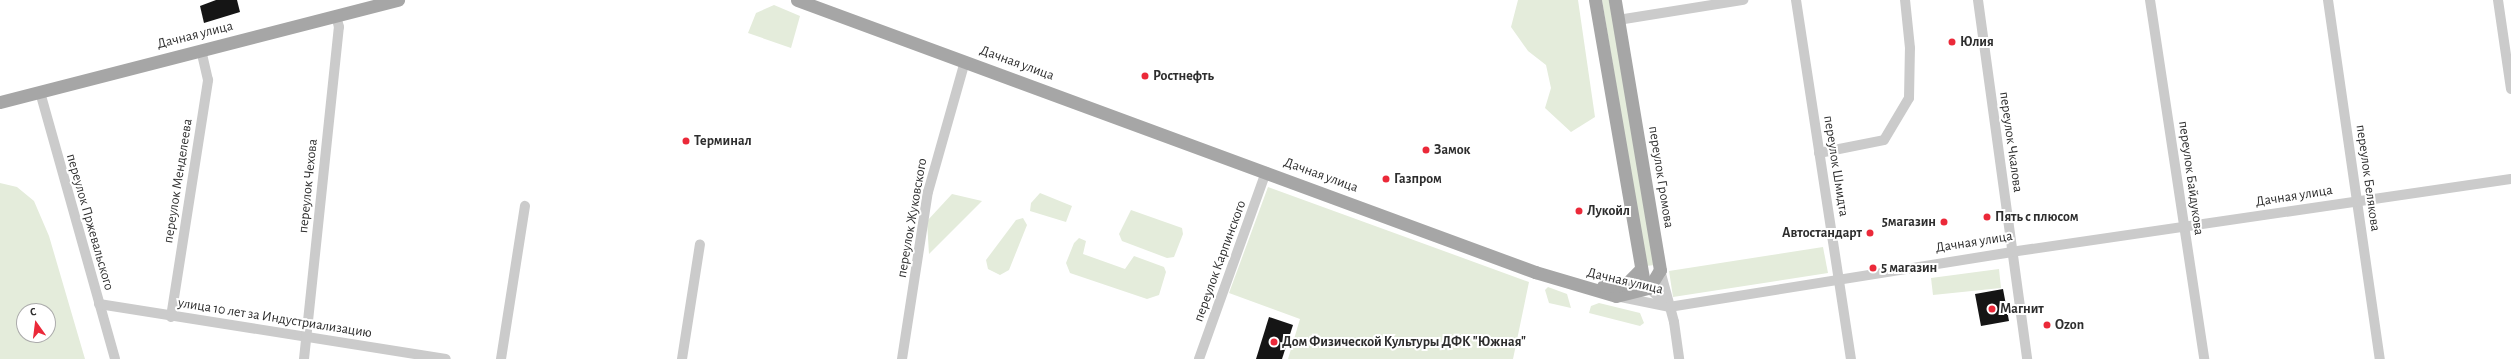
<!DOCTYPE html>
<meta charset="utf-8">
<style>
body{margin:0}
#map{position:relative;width:2511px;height:359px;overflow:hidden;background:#fff;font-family:"Alegreya Sans",sans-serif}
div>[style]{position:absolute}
.green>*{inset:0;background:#e4ecdb}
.building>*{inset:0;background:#151515}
.minor>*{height:10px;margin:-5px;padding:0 5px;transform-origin:5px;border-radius:5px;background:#cbcbcb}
.major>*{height:13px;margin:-6.5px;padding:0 6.5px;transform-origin:6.5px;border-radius:6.5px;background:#a6a6a6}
.dots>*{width:11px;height:11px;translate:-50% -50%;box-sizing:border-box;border:2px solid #fff;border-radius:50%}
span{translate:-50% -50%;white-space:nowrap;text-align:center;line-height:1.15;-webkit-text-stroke:4px #fff;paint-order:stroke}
.street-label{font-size:14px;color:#2e2e2e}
.poi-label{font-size:14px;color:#2e2e2e;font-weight:700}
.left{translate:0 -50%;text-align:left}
.right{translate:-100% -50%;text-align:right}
.north{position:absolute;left:16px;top:303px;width:40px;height:40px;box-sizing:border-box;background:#fff;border:1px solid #ababab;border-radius:50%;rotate:346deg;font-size:11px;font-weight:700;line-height:16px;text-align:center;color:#2e2e2e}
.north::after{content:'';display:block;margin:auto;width:14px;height:18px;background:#eb2939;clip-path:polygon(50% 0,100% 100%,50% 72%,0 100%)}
</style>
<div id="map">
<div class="green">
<div style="clip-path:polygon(1518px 0,1578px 0,1595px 117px,1571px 132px,1545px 108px,1551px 88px,1546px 65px,1528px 51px,1511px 27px)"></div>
<div style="clip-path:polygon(1602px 0,1611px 0,1655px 265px,1646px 266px)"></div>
<div style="clip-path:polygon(774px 5px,800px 16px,791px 48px,748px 33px,756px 13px)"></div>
<div style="clip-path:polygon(evenodd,0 183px,17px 187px,34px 201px,49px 236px,85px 359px,0 359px,0 183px,24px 311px,48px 311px,48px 335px,24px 335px,24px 311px)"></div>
<div style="clip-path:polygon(1268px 187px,1529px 282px,1513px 359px,1288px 359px,1300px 319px,1229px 293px)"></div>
<div style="clip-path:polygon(1040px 193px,1072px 206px,1066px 222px,1030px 211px,1031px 203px)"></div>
<div style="clip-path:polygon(952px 194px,982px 201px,929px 254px,927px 221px)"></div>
<div style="clip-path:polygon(1131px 210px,1182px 228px,1183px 234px,1174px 257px,1167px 258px,1122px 241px,1119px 234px)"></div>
<div style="clip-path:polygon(1023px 218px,1027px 225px,1009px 270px,1000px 275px,988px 269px,986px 260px,1016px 220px)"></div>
<div style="clip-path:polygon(1079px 238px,1086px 241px,1083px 254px,1125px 269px,1134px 256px,1164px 267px,1166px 272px,1159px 295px,1147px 299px,1070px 273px,1066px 263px,1074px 243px)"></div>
<div style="clip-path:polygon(1823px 247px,1828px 273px,1673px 297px,1669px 271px)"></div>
<div style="clip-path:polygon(1999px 269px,2001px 288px,1933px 295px,1931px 278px)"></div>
<div style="clip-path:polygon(1548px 287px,1567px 294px,1571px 308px,1549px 303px,1545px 290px)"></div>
<div style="clip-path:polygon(1599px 303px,1640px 313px,1644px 323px,1640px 326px,1589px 313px,1591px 306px)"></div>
</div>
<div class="building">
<div style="clip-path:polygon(216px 0,237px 0,240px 12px,204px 23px,200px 6px)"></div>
<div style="clip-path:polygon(2003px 289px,2009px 321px,1981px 326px,1975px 294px)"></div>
<div style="clip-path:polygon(1269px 317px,1293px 325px,1282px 359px,1256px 359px)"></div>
</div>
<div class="minor">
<div style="left:1796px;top:0;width:363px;rotate:81.3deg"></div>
<div style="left:1978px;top:0;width:362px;rotate:82.2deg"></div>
<div style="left:2150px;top:0;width:363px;rotate:81.4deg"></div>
<div style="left:2328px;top:0;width:363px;rotate:81.8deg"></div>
<div style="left:2498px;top:0;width:90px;rotate:81.7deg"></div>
<div style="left:1618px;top:20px;width:127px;rotate:-9.1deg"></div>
<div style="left:40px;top:92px;width:277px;rotate:74.3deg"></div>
<div style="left:1819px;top:153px;width:66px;rotate:-11.3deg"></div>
<div style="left:1884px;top:140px;width:49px;rotate:-59.2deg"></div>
<div style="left:1909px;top:98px;width:50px;rotate:-88.9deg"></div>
<div style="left:1910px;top:48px;width:48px;rotate:-95.9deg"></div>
<div style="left:1660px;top:270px;width:54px;rotate:74.9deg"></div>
<div style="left:1674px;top:322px;width:37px;rotate:82deg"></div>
<div style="left:1649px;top:288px;width:28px;rotate:44deg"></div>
<div style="left:1616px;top:296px;width:54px;rotate:11.7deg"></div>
<div style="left:1669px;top:307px;width:346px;rotate:-9.1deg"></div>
<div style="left:2011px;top:252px;width:505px;rotate:-8.31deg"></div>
<div style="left:99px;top:304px;width:351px;rotate:9deg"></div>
<div style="left:171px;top:317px;width:240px;rotate:-81.1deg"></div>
<div style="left:208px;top:80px;width:31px;rotate:-103deg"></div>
<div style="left:304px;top:359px;width:334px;rotate:-84deg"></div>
<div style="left:339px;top:27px;width:11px;rotate:-105deg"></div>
<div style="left:501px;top:359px;width:155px;rotate:-81.1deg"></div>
<div style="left:682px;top:359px;width:116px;rotate:-81.1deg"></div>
<div style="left:902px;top:359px;width:169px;rotate:-81.2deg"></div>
<div style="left:928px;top:192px;width:136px;rotate:-74.2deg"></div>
<div style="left:1199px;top:359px;width:199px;rotate:-70.3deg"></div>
</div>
<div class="major">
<div style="left:797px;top:0;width:787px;rotate:20.23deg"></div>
<div style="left:1535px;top:272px;width:84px;rotate:16.5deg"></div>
<div style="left:1616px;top:296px;width:34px;rotate:-14deg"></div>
<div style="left:1649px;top:288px;width:21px;rotate:-59deg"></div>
<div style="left:1660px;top:270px;width:274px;rotate:-99.5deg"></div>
<div style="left:1595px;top:0;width:282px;rotate:80.2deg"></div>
<div style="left:0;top:102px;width:411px;rotate:-14.4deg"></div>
<div style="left:1603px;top:286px;width:22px;rotate:-3deg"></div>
<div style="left:1625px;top:285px;width:21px;rotate:-45deg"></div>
</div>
<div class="dots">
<div style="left:1952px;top:42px;background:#eb2939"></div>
<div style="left:1145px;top:76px;background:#eb2939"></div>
<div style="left:686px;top:141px;background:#eb2939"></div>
<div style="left:1426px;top:150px;background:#eb2939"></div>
<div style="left:1386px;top:179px;background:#eb2939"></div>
<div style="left:1579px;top:211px;background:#eb2939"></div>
<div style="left:1987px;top:217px;background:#eb2939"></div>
<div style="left:1944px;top:222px;background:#eb2939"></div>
<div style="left:1870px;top:233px;background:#eb2939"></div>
<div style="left:1873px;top:268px;background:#eb2939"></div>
<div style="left:1992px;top:309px;background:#eb2939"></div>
<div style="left:2047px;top:325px;background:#eb2939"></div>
<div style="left:1274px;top:342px;background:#eb2939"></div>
</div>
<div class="street-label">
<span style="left:195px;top:35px;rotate:-14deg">Дачная улица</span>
<span style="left:1017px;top:63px;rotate:20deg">Дачная улица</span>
<span style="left:2011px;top:142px;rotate:82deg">переулок Чкалова</span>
<span style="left:1836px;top:166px;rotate:81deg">переулок Шмидта</span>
<span style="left:1321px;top:175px;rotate:20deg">Дачная улица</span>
<span style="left:1661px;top:177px;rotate:81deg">переулок Громова</span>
<span style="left:2191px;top:178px;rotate:82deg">переулок Байдукова</span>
<span style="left:2368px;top:178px;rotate:82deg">переулок Белякова</span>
<span style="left:178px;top:181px;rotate:-81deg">переулок Менделеева</span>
<span style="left:308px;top:186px;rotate:-84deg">переулок Чехова</span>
<span style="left:2294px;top:196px;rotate:-9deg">Дачная улица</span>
<span style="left:912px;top:218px;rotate:-80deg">переулок Жуковского</span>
<span style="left:90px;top:222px;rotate:74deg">переулок Пржевальского</span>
<span style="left:1974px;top:242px;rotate:-9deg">Дачная улица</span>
<span style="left:1220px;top:261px;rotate:-70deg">переулок Карпинского</span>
<span style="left:1625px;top:281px;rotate:13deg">Дачная улица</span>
<span style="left:275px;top:318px;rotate:9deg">улица 10 лет за Индустриализацию</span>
</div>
<div class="poi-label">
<span class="left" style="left:1960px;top:42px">Юлия</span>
<span class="left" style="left:1153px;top:76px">Ростнефть</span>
<span class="left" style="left:694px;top:141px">Терминал</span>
<span class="left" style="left:1434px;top:150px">Замок</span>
<span class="left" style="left:1394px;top:179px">Газпром</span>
<span class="left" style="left:1587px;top:211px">Лукойл</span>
<span class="left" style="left:1995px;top:217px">Пять с плюсом</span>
<span class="right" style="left:1936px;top:222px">5магазин</span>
<span class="right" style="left:1862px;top:233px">Автостандарт</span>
<span class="left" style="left:1881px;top:268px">5 магазин</span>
<span class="left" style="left:2000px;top:309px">Магнит</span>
<span class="left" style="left:2055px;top:325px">Ozon</span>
<span class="left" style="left:1282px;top:342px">Дом Физической Культуры ДФК "Южная"</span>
</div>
<div class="north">С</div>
</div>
